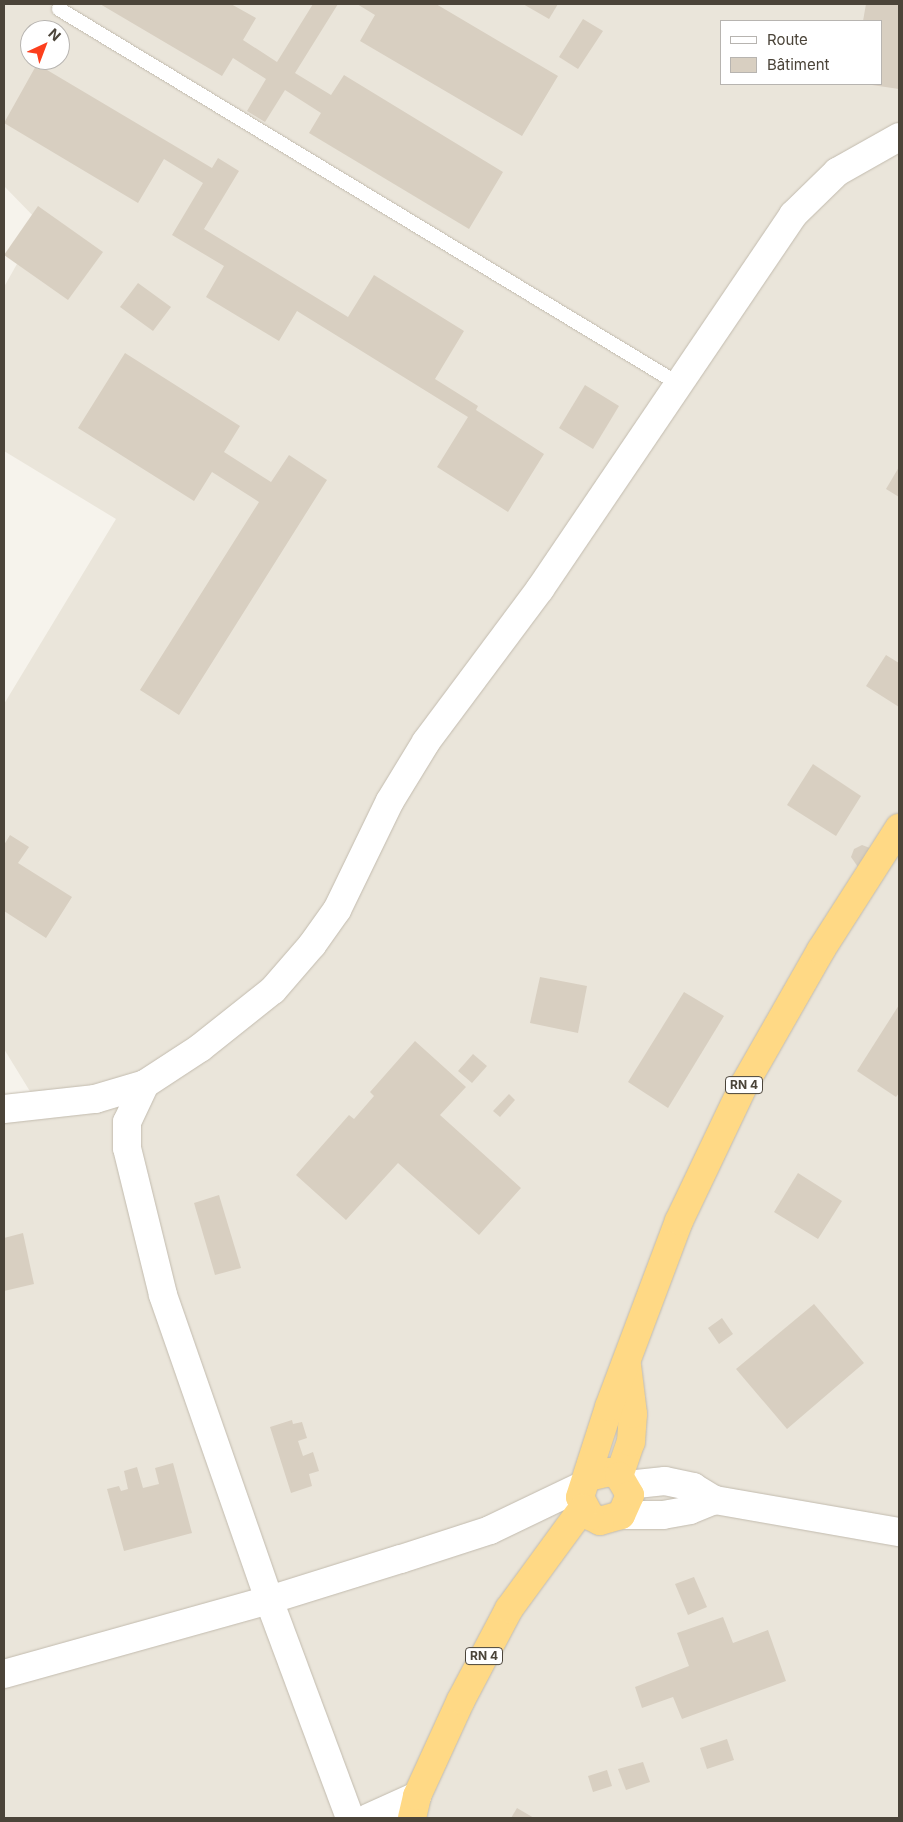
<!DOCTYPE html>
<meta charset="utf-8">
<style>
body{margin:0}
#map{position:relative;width:903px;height:1822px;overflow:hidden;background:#f6f3ec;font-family:Inter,sans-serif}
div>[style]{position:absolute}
.residential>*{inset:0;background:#eae5da}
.building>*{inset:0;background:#d8cfc1}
.roads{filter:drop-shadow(0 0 1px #c2bbae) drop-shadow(0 0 1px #c2bbae)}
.service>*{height:14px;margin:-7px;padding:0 7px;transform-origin:7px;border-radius:7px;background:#fff}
.minor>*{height:28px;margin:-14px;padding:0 14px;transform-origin:14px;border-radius:14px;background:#fff}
.tertiary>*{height:28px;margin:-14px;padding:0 14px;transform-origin:14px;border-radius:14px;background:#fff}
.trunk>*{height:28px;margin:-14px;padding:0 14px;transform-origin:14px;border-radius:14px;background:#ffd985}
span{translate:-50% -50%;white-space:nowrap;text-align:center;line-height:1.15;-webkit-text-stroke:5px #fff;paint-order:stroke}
.shield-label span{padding:1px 4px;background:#fff;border:1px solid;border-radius:4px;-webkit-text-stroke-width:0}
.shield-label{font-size:12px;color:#4b4439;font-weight:700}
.frame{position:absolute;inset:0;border:5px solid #4b4439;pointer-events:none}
.legend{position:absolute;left:720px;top:20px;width:162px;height:65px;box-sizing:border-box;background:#fff;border:1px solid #b7b4b0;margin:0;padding:6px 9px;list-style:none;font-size:15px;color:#4b4439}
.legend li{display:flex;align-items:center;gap:10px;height:25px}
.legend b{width:25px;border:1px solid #b7b4b0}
.north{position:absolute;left:20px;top:20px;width:50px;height:50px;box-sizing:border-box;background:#fff;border:1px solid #b7b4b0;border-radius:50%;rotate:43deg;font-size:14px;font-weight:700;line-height:20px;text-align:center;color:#4b4439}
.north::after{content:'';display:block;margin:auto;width:18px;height:22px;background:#fc3f1d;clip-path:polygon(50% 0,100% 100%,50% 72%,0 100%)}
</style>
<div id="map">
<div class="residential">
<div style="clip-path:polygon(evenodd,4px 4px,899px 4px,899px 1818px,4px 1818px,4px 1096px,31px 1093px,4px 1049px,4px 704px,116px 519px,4px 451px,4px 287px,40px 223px,4px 186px,4px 4px,722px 21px,882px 21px,882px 84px,722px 84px,722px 21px,4px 4px,30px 30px,60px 30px,60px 60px,30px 60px,30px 30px)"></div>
</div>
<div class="building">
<div style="clip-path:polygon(100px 4px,231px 4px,256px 18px,243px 40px,277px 62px,313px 4px,338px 4px,295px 73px,331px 95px,344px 75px,503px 172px,469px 229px,309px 133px,321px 113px,285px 90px,265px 122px,247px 111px,266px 79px,233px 58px,222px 76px)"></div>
<div style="clip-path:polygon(357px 4px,436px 4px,558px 76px,522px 136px,360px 41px,375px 15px)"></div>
<div style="clip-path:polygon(523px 4px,558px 4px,549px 19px)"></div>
<div style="clip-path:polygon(866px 4px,899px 4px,899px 89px,872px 85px,882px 84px,882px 21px,863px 21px)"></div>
<div style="clip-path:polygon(583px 19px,603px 31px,578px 69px,559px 57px)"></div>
<div style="clip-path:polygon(37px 64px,212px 168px,218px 158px,239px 171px,204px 229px,348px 317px,374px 275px,464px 331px,435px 379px,478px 406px,476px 410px,544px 454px,508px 512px,437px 467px,468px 417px,297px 311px,279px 341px,206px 297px,224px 266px,172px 235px,203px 183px,164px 159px,138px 203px,4px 123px)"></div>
<div style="clip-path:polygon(38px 206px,103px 252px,68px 300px,4px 255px)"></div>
<div style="clip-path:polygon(138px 283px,171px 307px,153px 331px,120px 307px)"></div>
<div style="clip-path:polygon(125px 353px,240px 426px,224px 452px,271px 482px,289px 455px,327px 480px,179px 715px,140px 690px,259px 502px,212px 472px,194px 501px,78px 428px)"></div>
<div style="clip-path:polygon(585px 385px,619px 406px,593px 449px,559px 428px)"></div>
<div style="clip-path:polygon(899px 467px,899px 497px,886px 489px)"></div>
<div style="clip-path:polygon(886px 655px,899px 663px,899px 707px,866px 686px)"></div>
<div style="clip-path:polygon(813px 764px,861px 796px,836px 836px,787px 805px)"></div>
<div style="clip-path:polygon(10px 835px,29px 847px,18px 863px,72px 897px,46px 938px,4px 911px,4px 845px)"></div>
<div style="clip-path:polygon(862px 845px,870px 848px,858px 867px,851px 857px,854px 849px)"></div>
<div style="clip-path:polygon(540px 977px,587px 986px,578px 1033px,530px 1023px)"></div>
<div style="clip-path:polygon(684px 992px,724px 1016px,668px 1108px,628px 1082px)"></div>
<div style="clip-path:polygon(899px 1005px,899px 1093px,896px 1097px,857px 1071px)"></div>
<div style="clip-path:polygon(415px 1041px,466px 1087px,440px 1115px,521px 1188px,479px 1235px,398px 1163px,346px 1220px,296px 1175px,349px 1115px,354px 1119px,374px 1096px,370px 1092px)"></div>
<div style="clip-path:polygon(473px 1054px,487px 1066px,472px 1083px,458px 1071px)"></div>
<div style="clip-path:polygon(509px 1094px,515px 1100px,500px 1117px,493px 1111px)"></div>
<div style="clip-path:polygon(798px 1173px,842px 1201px,818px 1239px,774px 1212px)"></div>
<div style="clip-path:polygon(219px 1195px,241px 1268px,215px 1275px,194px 1203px)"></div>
<div style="clip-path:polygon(23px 1233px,34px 1284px,4px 1291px,4px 1238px)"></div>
<div style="clip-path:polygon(814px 1304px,864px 1363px,787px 1429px,736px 1369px)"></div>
<div style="clip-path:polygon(722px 1318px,733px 1334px,719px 1344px,708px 1328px)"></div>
<div style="clip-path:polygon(292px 1420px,293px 1424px,302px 1422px,307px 1438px,298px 1441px,303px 1456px,313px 1452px,319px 1471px,309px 1474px,312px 1486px,291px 1493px,270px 1427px)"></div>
<div style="clip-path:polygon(173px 1463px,192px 1533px,124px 1551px,107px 1489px,119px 1486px,121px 1491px,128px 1489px,124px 1471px,137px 1467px,143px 1488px,159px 1484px,155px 1468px)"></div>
<div style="clip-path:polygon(694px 1577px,707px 1607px,688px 1615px,675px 1584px)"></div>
<div style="clip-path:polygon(723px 1617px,733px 1643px,768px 1630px,786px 1681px,682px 1719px,673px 1697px,642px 1708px,635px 1687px,689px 1666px,677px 1633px)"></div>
<div style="clip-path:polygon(727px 1739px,734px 1760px,707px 1769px,700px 1748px)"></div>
<div style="clip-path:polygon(643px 1762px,650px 1782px,626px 1790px,618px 1769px)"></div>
<div style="clip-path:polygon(607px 1770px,612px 1786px,593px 1792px,588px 1776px)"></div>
<div style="clip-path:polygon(517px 1808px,534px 1818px,511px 1818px)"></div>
</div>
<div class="roads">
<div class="service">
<div style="left:59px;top:9px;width:722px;rotate:31.18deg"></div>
</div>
<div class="minor">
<div style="left:145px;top:1084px;width:42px;rotate:115.3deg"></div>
<div style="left:127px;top:1122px;width:26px;rotate:90deg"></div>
<div style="left:127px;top:1148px;width:151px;rotate:76.2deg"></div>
<div style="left:163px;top:1295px;width:323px;rotate:70.8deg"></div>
<div style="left:269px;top:1600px;width:233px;rotate:69.6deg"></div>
<div style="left:4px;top:1109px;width:92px;rotate:-6.3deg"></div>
<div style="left:95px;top:1099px;width:52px;rotate:-16.7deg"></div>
<div style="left:145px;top:1084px;width:66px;rotate:-33.2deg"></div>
<div style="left:200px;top:1048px;width:93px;rotate:-38.5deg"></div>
<div style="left:273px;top:990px;width:60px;rotate:-49.1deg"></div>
<div style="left:312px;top:945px;width:43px;rotate:-54.5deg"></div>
<div style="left:337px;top:910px;width:121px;rotate:-64.1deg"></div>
<div style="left:390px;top:801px;width:69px;rotate:-58.6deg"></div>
<div style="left:426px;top:742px;width:191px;rotate:-53.3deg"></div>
<div style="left:540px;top:589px;width:452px;rotate:-55.9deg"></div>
<div style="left:793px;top:215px;width:62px;rotate:-44.3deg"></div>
<div style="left:837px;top:172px;width:71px;rotate:-29.4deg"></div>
<div style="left:4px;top:1674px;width:275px;rotate:-15.6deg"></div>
<div style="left:269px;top:1600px;width:138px;rotate:-17.3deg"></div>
<div style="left:401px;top:1559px;width:94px;rotate:-18deg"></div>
<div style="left:490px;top:1530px;width:102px;rotate:-25.6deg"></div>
<div style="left:368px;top:1818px;width:54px;rotate:-24.2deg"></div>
</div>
<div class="tertiary">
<div style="left:627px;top:1485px;width:38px;rotate:-6deg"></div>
<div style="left:665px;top:1481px;width:29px;rotate:12deg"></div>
<div style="left:693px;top:1487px;width:26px;rotate:31deg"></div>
<div style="left:715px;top:1500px;width:187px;rotate:9.9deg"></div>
<div style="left:621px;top:1515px;width:42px"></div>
<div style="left:663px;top:1515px;width:27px;rotate:-10deg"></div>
<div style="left:690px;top:1510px;width:27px;rotate:-22deg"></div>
</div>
<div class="trunk">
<div style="left:619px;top:1476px;width:36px;rotate:-71deg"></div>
<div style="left:631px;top:1442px;width:28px;rotate:-86deg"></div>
<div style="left:633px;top:1414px;width:49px;rotate:-97deg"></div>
<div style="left:588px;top:1477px;width:22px;rotate:-13deg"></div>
<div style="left:609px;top:1472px;width:11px;rotate:22deg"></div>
<div style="left:619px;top:1476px;width:22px;rotate:60deg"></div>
<div style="left:630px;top:1495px;width:22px;rotate:114deg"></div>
<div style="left:621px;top:1515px;width:22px;rotate:164deg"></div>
<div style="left:600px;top:1521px;width:11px;rotate:-153deg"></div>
<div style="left:590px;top:1516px;width:21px;rotate:-118deg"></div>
<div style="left:580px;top:1497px;width:95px;rotate:-72.1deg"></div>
<div style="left:609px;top:1407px;width:199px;rotate:-69.4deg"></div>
<div style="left:679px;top:1221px;width:151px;rotate:-64.5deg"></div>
<div style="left:744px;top:1085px;width:155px;rotate:-60.3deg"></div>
<div style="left:821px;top:950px;width:145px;rotate:-57.4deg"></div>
<div style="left:412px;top:1818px;width:23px;rotate:-77deg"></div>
<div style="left:417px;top:1796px;width:106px;rotate:-65.4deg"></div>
<div style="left:461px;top:1700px;width:103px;rotate:-62.2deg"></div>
<div style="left:509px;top:1609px;width:125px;rotate:-53.8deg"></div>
</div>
</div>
<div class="shield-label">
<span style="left:744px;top:1085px">RN 4</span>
<span style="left:484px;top:1656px">RN 4</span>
</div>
<div class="frame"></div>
<ul class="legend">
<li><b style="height:6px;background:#fff"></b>Route</li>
<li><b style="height:14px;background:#d8cfc1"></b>Bâtiment</li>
</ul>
<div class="north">N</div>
</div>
